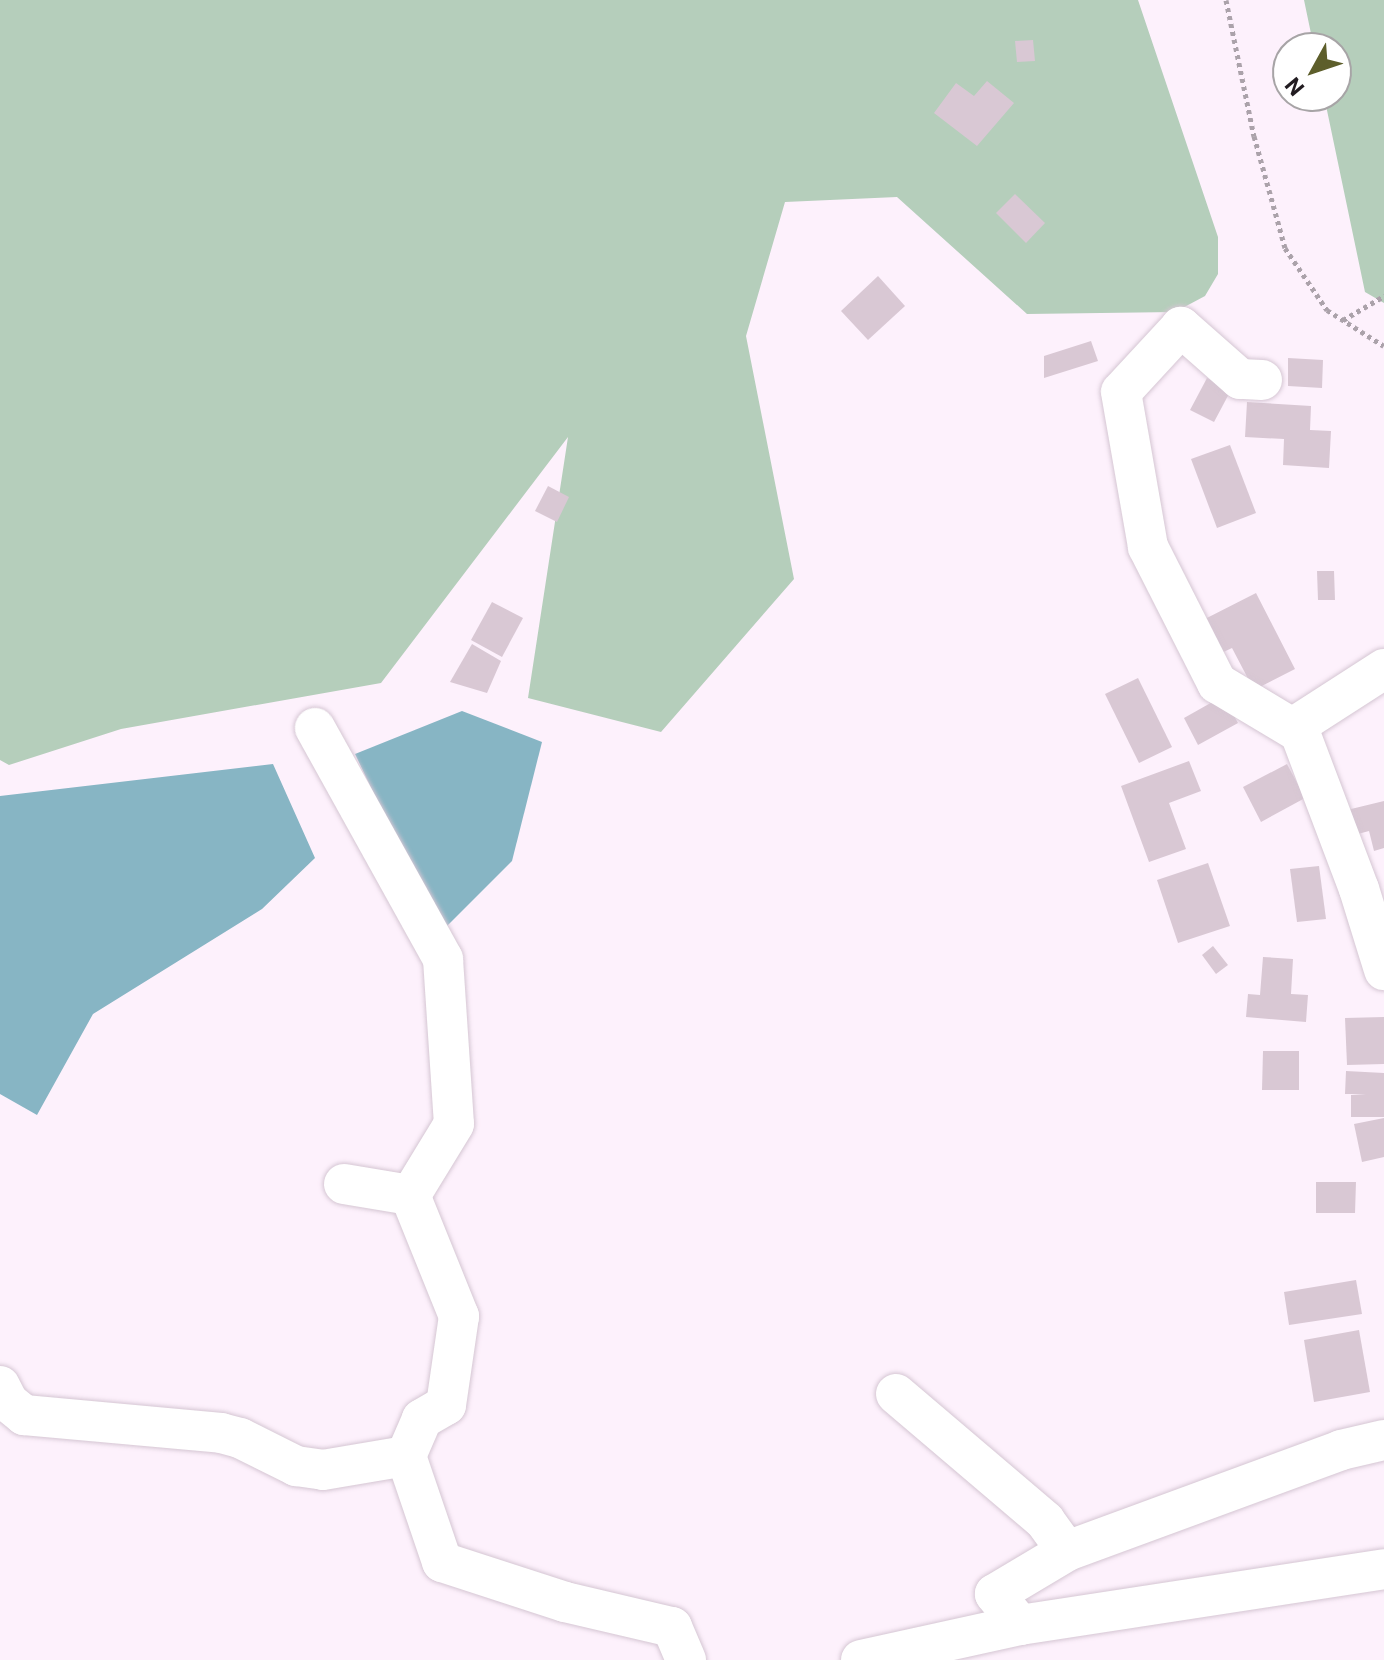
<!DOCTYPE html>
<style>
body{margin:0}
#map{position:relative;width:1384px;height:1660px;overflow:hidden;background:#fdf1fc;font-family:Roboto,sans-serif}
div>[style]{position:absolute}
.green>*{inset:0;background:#b5cebb}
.water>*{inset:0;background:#87b5c4}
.building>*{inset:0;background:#d9c8d4}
.path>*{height:5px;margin-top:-2.5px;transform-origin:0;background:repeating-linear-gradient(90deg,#aba2aa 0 4px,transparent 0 8px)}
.roads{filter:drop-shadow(0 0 2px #d5c6d3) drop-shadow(0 0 2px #d5c6d3)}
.minor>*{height:40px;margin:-20px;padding:0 20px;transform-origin:20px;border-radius:20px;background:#fff}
span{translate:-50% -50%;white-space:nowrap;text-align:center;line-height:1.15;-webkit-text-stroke:6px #fff;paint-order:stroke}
.north{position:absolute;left:1272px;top:32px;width:80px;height:80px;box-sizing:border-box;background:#fff;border:2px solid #a7a4a6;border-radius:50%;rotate:230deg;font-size:22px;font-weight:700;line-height:32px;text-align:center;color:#221c21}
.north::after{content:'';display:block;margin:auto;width:28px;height:36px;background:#5d5e2b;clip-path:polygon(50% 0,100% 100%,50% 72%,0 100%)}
</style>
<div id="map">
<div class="green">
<div style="clip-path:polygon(0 0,1138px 0,1218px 237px,1218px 274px,1205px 296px,1175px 312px,1027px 314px,897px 197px,785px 202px,746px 336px,794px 579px,661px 732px,528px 698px,568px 437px,381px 683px,121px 729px,9px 765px,0 760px)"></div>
<div style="clip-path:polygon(1304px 0,1384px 0,1384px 303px,1365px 292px,1324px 96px,1336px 96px,1336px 48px,1314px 48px)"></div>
</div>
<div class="water">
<div style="clip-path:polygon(462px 711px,542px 742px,512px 861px,440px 933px,355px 754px)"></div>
<div style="clip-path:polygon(273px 764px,315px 858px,262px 909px,93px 1014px,37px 1115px,0 1094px,0 796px)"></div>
</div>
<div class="building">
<div style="clip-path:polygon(1033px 40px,1035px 61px,1017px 62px,1015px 41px)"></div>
<div style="clip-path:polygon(987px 81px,1014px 103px,977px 146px,934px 113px,956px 83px,974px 96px)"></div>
<div style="clip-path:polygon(1015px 194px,1045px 223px,1026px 243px,996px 213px)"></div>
<div style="clip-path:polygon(878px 276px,905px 306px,868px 340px,841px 311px)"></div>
<div style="clip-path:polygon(1091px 341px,1098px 361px,1044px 378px,1044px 356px)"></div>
<div style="clip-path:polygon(1288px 358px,1323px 360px,1322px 388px,1288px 386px)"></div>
<div style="clip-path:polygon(1207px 378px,1231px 390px,1214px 422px,1190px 410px)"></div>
<div style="clip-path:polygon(1247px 402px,1311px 406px,1310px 430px,1331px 431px,1329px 468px,1283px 465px,1284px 439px,1245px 437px)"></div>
<div style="clip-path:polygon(1230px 445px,1256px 513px,1217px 528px,1191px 459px)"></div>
<div style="clip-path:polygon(548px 486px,569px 497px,557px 522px,535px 511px)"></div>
<div style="clip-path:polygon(1317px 571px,1334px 571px,1335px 600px,1318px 600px)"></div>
<div style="clip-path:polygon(1256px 593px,1295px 669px,1254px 690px,1232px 648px,1215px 656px,1199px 622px)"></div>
<div style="clip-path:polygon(492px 602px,523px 618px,502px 657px,471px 640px)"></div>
<div style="clip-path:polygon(472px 644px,501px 661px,487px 693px,450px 682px)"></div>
<div style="clip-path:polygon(1138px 678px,1172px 747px,1139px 763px,1105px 694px)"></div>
<div style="clip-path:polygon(1223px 696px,1238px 723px,1198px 745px,1184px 718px)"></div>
<div style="clip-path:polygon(1189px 761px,1201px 791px,1169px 803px,1186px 849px,1149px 862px,1121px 786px)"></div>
<div style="clip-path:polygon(1287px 764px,1305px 798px,1261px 822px,1243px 787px)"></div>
<div style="clip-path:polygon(1384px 801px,1384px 848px,1374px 851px,1369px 831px,1354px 835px,1347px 810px)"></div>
<div style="clip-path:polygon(1208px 863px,1230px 926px,1178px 943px,1157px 880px)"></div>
<div style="clip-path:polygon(1319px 866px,1326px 919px,1297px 922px,1290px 869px)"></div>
<div style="clip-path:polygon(1213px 946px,1228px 965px,1216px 974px,1202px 955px)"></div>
<div style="clip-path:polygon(1263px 957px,1293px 959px,1291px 994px,1308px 995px,1306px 1022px,1246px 1017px,1248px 994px,1260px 995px)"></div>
<div style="clip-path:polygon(1384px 1017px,1384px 1064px,1347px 1065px,1345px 1018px)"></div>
<div style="clip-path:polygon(1263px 1051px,1299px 1051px,1299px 1090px,1262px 1090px)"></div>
<div style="clip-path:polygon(1346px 1071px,1384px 1073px,1384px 1117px,1351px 1117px,1351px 1095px,1366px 1094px,1345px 1094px)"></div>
<div style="clip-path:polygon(1384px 1118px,1384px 1157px,1362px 1162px,1354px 1124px)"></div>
<div style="clip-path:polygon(1316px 1182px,1356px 1182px,1355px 1213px,1316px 1213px)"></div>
<div style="clip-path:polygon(1356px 1280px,1362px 1314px,1289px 1325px,1284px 1292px)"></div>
<div style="clip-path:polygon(1359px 1330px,1370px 1392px,1314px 1402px,1304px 1340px)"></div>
</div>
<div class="path">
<div style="left:1226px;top:0;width:139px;rotate:78.4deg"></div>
<div style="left:1254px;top:136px;width:116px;rotate:74.5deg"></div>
<div style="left:1285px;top:248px;width:75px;rotate:55.9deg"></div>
<div style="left:1327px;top:310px;width:67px;rotate:32.3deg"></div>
<div style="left:1343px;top:320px;width:48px;rotate:-30.3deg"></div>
</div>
<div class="roads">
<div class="minor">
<div style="left:1262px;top:380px;width:22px;rotate:-177deg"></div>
<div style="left:1240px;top:379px;width:79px;rotate:-138.6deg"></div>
<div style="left:1181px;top:327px;width:88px;rotate:132.7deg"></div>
<div style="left:1121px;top:392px;width:157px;rotate:80.1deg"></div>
<div style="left:1148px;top:547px;width:153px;rotate:63.1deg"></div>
<div style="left:1217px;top:683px;width:96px;rotate:30.9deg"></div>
<div style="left:1384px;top:669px;width:103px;rotate:147.2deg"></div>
<div style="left:1297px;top:725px;width:175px;rotate:69.3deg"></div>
<div style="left:1359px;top:889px;width:85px;rotate:72.8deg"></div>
<div style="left:315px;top:728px;width:264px;rotate:61deg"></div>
<div style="left:443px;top:959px;width:165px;rotate:86.2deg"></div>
<div style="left:454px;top:1124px;width:84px;rotate:121.4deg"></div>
<div style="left:344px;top:1184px;width:67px;rotate:9.5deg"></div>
<div style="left:410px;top:1195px;width:131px;rotate:68deg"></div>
<div style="left:459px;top:1316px;width:90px;rotate:98.3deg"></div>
<div style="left:446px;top:1405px;width:28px;rotate:150deg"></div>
<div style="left:422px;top:1419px;width:40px;rotate:113.4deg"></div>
<div style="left:406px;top:1456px;width:112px;rotate:71.2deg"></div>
<div style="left:442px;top:1562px;width:129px;rotate:18deg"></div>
<div style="left:565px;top:1602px;width:110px;rotate:13.2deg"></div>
<div style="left:672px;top:1627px;width:36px;rotate:67deg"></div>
<div style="left:0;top:1386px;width:18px;rotate:63deg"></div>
<div style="left:8px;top:1402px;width:21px;rotate:39deg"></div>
<div style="left:24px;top:1415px;width:198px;rotate:5.2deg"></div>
<div style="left:221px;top:1433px;width:20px;rotate:15deg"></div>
<div style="left:240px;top:1438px;width:63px;rotate:26.6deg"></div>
<div style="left:296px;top:1466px;width:27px;rotate:8deg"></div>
<div style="left:323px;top:1470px;width:84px;rotate:-9.6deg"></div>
<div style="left:896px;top:1394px;width:196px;rotate:40.4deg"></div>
<div style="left:1045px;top:1521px;width:37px;rotate:54deg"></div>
<div style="left:1020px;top:1625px;width:40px;rotate:-129deg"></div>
<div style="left:995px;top:1594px;width:84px;rotate:-30.8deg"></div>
<div style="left:1067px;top:1551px;width:292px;rotate:-20.2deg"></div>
<div style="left:1341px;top:1450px;width:44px;rotate:-13.1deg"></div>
<div style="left:861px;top:1660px;width:163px;rotate:-12.4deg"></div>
<div style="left:1020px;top:1625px;width:368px;rotate:-8.7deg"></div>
</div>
</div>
<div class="north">N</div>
</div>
